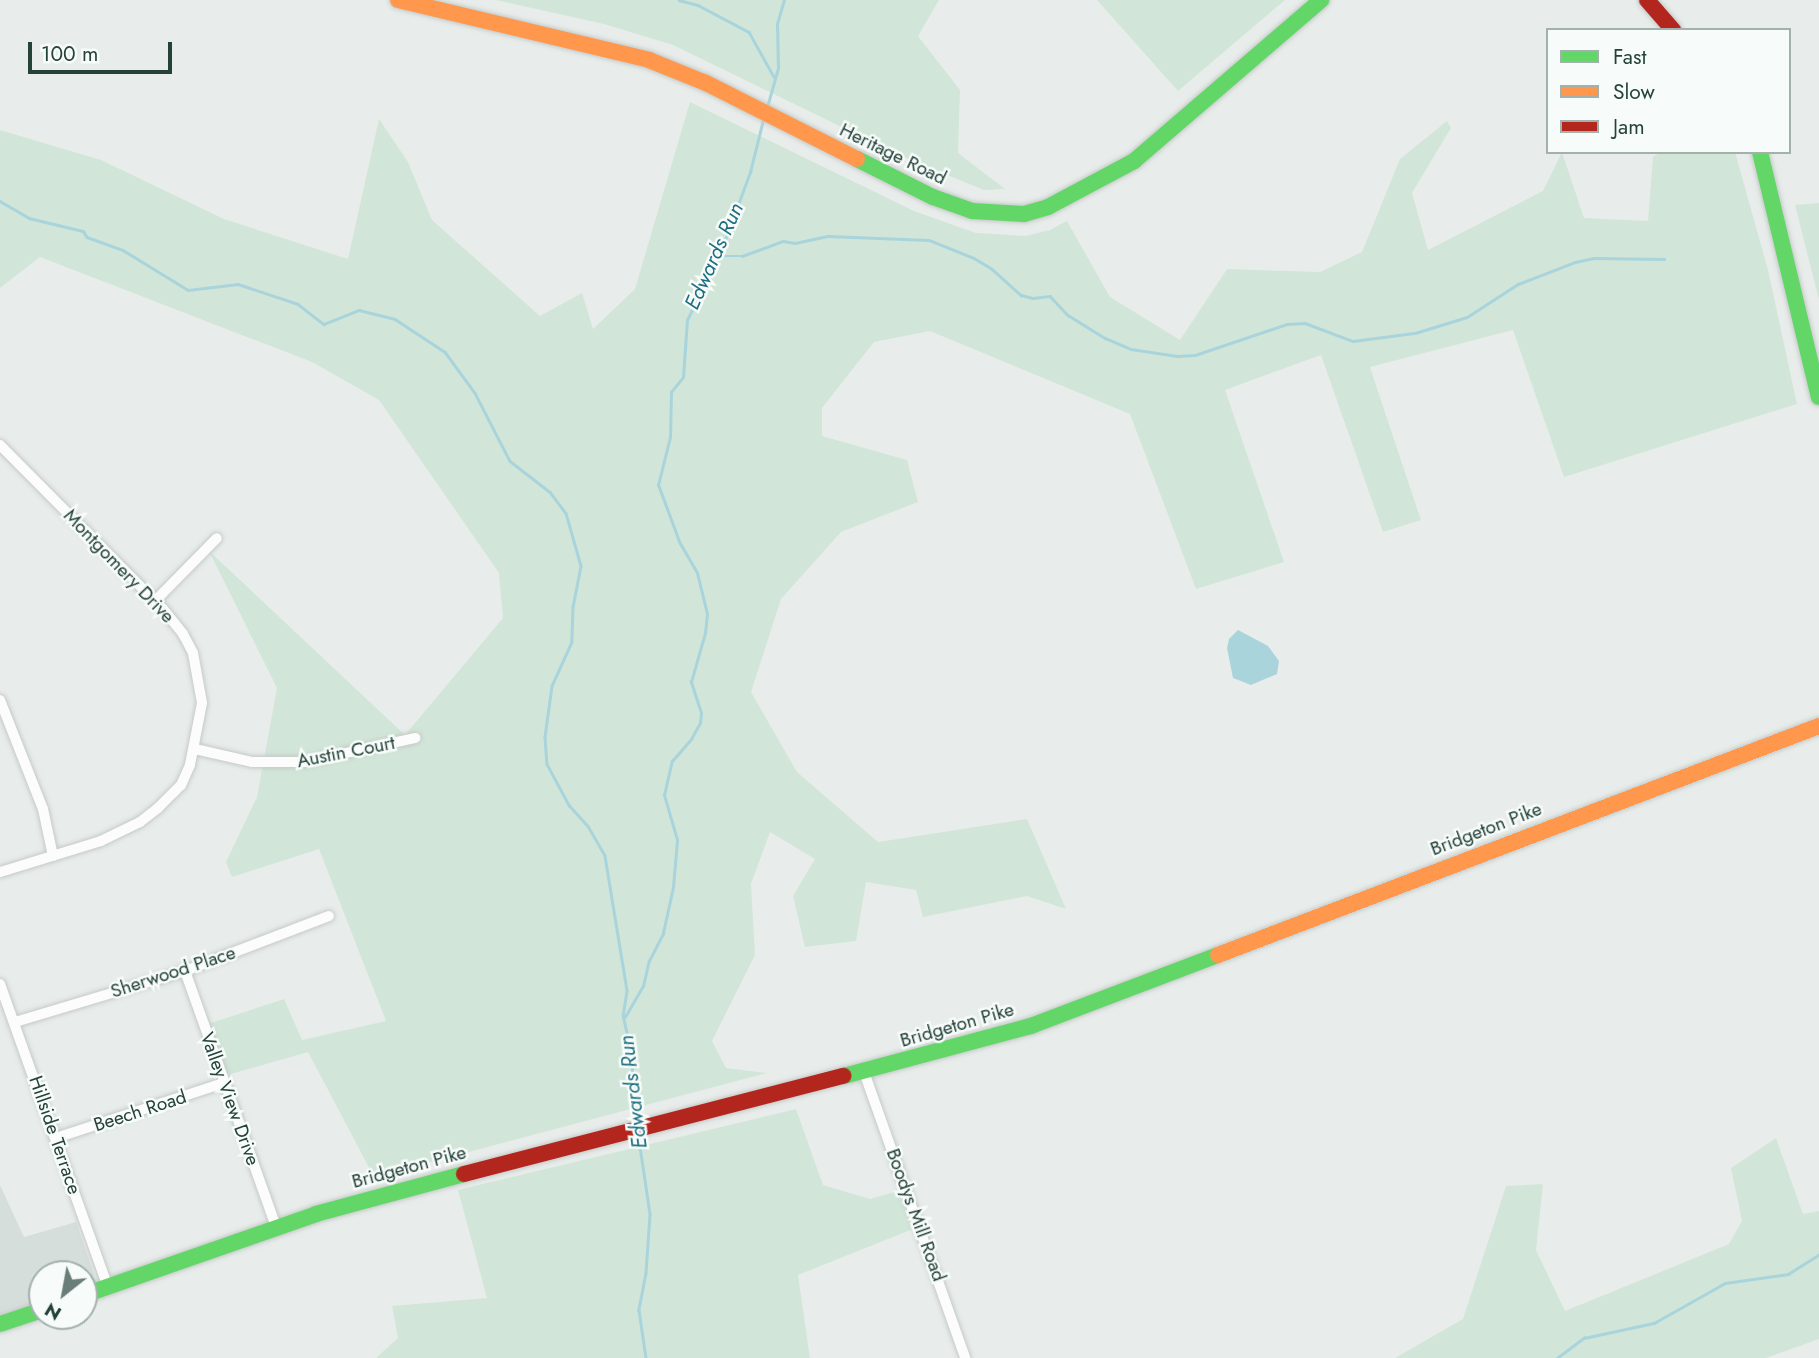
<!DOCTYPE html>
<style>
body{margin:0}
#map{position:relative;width:1819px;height:1358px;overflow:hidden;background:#e8edeb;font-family:Jost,sans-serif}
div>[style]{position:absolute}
.built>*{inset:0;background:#d6dedb}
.green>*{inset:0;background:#d1e6d8}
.water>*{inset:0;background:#a9d4db}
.stream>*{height:2.5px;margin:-1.25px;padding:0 1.25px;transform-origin:1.25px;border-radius:1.25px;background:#a9d4db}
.roads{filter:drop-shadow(0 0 2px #c5cac8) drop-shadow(0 0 2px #c5cac8)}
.street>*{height:10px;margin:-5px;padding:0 5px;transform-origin:5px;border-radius:5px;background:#fcfcfc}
.fast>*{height:16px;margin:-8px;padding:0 8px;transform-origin:8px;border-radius:8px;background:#63d668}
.slow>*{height:16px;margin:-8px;padding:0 8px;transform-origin:8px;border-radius:8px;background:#ff974d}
.jam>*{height:16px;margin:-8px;padding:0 8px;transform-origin:8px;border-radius:8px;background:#b3261e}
span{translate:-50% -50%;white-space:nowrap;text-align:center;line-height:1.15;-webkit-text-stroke:5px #f7fbf9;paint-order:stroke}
.street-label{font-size:19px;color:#24423a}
.water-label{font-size:21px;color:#1c6f80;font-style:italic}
.legend{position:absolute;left:1546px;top:28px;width:245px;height:126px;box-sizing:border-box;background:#f7fbf9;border:2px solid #a3b1ad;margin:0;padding:9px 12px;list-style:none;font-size:21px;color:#24423a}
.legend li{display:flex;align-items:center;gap:14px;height:35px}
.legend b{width:35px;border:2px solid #a3b1ad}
.north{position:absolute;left:28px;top:1260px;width:70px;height:70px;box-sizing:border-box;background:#f7fbf9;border:2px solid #a3b1ad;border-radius:50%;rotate:211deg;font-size:19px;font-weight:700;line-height:28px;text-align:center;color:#24423a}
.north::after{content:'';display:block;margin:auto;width:24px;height:32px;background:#697e78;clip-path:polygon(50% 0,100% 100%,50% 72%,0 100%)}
.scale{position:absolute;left:28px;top:42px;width:144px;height:32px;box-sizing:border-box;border:4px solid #24423a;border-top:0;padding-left:9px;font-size:21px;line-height:24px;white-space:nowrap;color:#24423a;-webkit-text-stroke:5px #f7fbf9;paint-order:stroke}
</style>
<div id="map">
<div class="built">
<div style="clip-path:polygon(0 1185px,24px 1237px,76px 1222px,97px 1283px,84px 1288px,84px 1274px,42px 1274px,42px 1302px,0 1316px)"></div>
</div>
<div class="green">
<div style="clip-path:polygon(496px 0,939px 0,918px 36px,960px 90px,958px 153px,1005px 189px,984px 190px,903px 157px,673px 45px,604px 24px)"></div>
<div style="clip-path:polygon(1097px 0,1285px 0,1178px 91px)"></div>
<div style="clip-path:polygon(690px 102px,914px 211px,976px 233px,1025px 236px,1050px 230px,1067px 221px,1110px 297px,1180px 340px,1227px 269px,1320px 272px,1362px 252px,1400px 159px,1447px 121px,1451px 128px,1412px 193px,1428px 250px,1543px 191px,1562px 152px,1584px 218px,1648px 221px,1653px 157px,1661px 152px,1735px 152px,1768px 270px,1797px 404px,1564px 477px,1513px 330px,1370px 367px,1421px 520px,1383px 532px,1321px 355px,1225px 390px,1284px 562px,1196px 589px,1130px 414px,930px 331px,874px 342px,822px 408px,822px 436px,907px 460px,918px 502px,841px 532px,781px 599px,751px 692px,797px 772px,878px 842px,1027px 819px,1066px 909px,1027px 896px,923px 917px,916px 890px,866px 882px,856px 941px,805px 947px,793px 896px,815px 859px,770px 832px,751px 884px,755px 955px,712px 1041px,726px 1068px,767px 1073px,374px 1177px,308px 1052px,224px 1076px,205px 1025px,284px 999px,302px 1040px,386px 1021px,319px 849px,232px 877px,226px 862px,257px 797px,277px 688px,209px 551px,405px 735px,503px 618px,499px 573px,379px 400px,312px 362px,40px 257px,0 288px,0 130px,101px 160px,224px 219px,348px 259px,379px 119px,408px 162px,432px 220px,540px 316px,582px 293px,593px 329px,635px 289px)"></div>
<div style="clip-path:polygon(1819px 203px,1819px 300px,1795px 205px)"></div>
<div style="clip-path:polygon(796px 1109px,823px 1185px,870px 1199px,898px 1191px,913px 1229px,798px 1275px,810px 1358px,376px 1358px,398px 1338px,392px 1306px,487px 1298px,458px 1190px)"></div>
<div style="clip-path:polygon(1776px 1138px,1803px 1214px,1819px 1211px,1819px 1339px,1766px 1358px,1395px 1358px,1463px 1319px,1506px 1186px,1543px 1184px,1536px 1250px,1565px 1311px,1729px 1244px,1742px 1221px,1731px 1168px)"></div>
</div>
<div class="water">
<div style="clip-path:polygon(1238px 630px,1268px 646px,1279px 661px,1277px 674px,1251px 685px,1233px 678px,1227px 648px,1229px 639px)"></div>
</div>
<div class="stream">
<div style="left:679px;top:0;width:20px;rotate:15deg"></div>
<div style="left:698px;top:5px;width:58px;rotate:27.9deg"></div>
<div style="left:749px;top:32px;width:51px;rotate:60.9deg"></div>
<div style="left:767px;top:107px;width:41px;rotate:-74.2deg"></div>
<div style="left:778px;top:68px;width:44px;rotate:-91.3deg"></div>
<div style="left:777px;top:24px;width:25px;rotate:-74deg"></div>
<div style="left:0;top:201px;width:34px;rotate:30deg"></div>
<div style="left:29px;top:218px;width:56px;rotate:13.5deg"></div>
<div style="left:83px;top:231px;width:7px;rotate:56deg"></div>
<div style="left:87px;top:237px;width:38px;rotate:20deg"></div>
<div style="left:123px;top:250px;width:76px;rotate:31.6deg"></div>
<div style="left:188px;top:290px;width:50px;rotate:-6.8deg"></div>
<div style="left:238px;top:284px;width:63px;rotate:18.4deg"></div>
<div style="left:298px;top:304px;width:33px;rotate:38deg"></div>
<div style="left:324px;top:324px;width:38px;rotate:-22deg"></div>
<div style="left:359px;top:310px;width:37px;rotate:14deg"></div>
<div style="left:395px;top:319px;width:60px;rotate:33.4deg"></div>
<div style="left:445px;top:352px;width:51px;rotate:53.8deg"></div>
<div style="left:475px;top:393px;width:76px;rotate:62.8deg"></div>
<div style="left:510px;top:461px;width:51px;rotate:37.8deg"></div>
<div style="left:550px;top:492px;width:26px;rotate:53deg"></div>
<div style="left:566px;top:513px;width:55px;rotate:74.2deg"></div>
<div style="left:581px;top:566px;width:42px;rotate:101deg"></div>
<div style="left:573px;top:607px;width:35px;rotate:92deg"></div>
<div style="left:572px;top:642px;width:48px;rotate:114.4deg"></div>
<div style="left:552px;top:686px;width:51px;rotate:97.8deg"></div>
<div style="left:545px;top:737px;width:27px;rotate:86deg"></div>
<div style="left:547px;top:764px;width:47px;rotate:61.8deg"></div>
<div style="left:569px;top:805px;width:28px;rotate:48deg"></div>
<div style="left:588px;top:826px;width:34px;rotate:60deg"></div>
<div style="left:605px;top:856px;width:137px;rotate:80.7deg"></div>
<div style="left:627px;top:991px;width:24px;rotate:99deg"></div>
<div style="left:623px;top:1015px;width:45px;rotate:77.2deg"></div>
<div style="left:633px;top:1059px;width:38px;rotate:93deg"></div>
<div style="left:631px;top:1097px;width:29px;rotate:80deg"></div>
<div style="left:719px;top:256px;width:23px"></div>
<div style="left:742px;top:256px;width:44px;rotate:-20.1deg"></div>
<div style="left:783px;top:241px;width:12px;rotate:9deg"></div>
<div style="left:795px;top:243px;width:34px;rotate:-12deg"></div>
<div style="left:828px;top:236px;width:101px;rotate:2.3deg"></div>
<div style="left:929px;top:240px;width:48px;rotate:21.8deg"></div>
<div style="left:974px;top:258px;width:21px;rotate:31deg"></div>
<div style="left:992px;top:269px;width:39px;rotate:42deg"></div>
<div style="left:1021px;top:295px;width:12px;rotate:14deg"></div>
<div style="left:1033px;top:298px;width:17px;rotate:-7deg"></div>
<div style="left:1050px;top:296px;width:26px;rotate:47deg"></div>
<div style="left:1068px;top:315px;width:44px;rotate:31.9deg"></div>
<div style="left:1105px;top:338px;width:28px;rotate:23deg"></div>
<div style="left:1131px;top:349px;width:48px;rotate:8.5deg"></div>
<div style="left:1178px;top:356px;width:17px;rotate:-3deg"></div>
<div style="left:1195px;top:355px;width:97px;rotate:-18.6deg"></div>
<div style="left:1287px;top:324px;width:18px;rotate:-3deg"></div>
<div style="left:1305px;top:323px;width:51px;rotate:20.6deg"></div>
<div style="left:1353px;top:341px;width:63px;rotate:-7.4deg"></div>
<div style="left:1415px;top:333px;width:54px;rotate:-17.1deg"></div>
<div style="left:1467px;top:317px;width:61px;rotate:-32.9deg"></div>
<div style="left:1518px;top:284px;width:61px;rotate:-21.1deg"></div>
<div style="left:1575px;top:262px;width:19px;rotate:-12deg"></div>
<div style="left:1594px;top:258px;width:70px;rotate:0.8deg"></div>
<div style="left:625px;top:1017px;width:36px;rotate:-60deg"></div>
<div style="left:643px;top:986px;width:26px;rotate:-77deg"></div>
<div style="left:649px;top:961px;width:31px;rotate:-63deg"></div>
<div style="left:663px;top:933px;width:47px;rotate:-77.7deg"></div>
<div style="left:673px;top:887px;width:47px;rotate:-85.1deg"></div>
<div style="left:677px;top:840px;width:47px;rotate:-106.1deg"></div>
<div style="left:664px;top:795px;width:35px;rotate:-77deg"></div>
<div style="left:672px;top:761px;width:29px;rotate:-49deg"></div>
<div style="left:691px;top:739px;width:18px;rotate:-61deg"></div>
<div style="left:700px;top:723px;width:10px;rotate:-84deg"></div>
<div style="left:701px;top:713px;width:33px;rotate:-108deg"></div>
<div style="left:691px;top:682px;width:51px;rotate:-74.1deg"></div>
<div style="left:705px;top:633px;width:19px;rotate:-84deg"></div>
<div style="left:707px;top:614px;width:42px;rotate:-103.7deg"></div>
<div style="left:697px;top:573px;width:34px;rotate:-120deg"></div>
<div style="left:680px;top:544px;width:63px;rotate:-110.4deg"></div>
<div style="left:658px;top:485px;width:49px;rotate:-76deg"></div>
<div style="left:670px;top:437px;width:45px;rotate:-88.7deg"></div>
<div style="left:671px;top:392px;width:19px;rotate:-51deg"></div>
<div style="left:683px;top:377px;width:57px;rotate:-86deg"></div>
<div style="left:687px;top:320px;width:72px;rotate:-63.4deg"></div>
<div style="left:719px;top:256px;width:90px;rotate:-69.7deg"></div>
<div style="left:750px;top:172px;width:54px;rotate:-76deg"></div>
<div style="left:639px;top:1140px;width:75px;rotate:81.5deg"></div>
<div style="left:650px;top:1214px;width:59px;rotate:93.9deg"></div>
<div style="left:646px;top:1273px;width:38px;rotate:101deg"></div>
<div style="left:639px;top:1310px;width:49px;rotate:81.7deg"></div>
<div style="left:1557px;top:1358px;width:34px;rotate:-37deg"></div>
<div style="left:1584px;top:1338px;width:72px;rotate:-12.1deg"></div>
<div style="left:1654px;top:1323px;width:81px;rotate:-29.4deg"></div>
<div style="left:1725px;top:1283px;width:64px;rotate:-8.1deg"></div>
<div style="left:1788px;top:1274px;width:36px;rotate:-32deg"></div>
</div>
<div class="roads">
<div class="street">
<div style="left:0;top:445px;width:231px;rotate:45.2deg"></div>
<div style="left:163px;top:609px;width:32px;rotate:51deg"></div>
<div style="left:183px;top:634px;width:21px;rotate:62deg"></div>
<div style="left:193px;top:653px;width:51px;rotate:79.8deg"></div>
<div style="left:202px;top:703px;width:63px;rotate:101deg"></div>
<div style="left:190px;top:765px;width:22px;rotate:114deg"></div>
<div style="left:181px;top:785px;width:33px;rotate:135deg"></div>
<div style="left:158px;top:808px;width:23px;rotate:142deg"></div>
<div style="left:140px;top:822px;width:43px;rotate:154deg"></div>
<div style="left:101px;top:841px;width:106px;rotate:162.9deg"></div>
<div style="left:155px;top:601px;width:88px;rotate:-45.5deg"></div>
<div style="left:0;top:700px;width:117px;rotate:68.5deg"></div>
<div style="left:43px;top:809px;width:48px;rotate:78deg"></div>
<div style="left:195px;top:749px;width:58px;rotate:12.8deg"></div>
<div style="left:252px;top:762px;width:52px"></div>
<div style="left:304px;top:762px;width:114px;rotate:-12.2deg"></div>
<div style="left:185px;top:971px;width:271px;rotate:70.4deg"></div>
<div style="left:0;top:984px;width:322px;rotate:70.4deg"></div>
<div style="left:15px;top:1022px;width:177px;rotate:-16.7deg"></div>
<div style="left:185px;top:971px;width:154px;rotate:-20.9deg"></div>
<div style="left:864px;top:1072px;width:303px;rotate:70.5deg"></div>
<div style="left:56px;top:1138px;width:176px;rotate:-18.2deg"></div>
</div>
<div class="fast">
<div style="left:1760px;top:152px;width:252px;rotate:76.5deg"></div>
<div style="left:857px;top:159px;width:85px;rotate:26.6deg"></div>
<div style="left:933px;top:197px;width:41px;rotate:19.7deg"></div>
<div style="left:972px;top:211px;width:52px;rotate:3.3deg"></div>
<div style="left:1024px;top:214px;width:25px;rotate:-16deg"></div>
<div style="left:1048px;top:207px;width:98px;rotate:-28.1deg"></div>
<div style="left:1134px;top:161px;width:247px;rotate:-40.7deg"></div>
<div style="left:844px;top:1076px;width:194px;rotate:-15deg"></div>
<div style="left:1031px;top:1026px;width:200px;rotate:-20.8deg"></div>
<div style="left:84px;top:1295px;width:246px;rotate:-19.2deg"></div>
<div style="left:316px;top:1214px;width:153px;rotate:-15.1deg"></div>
<div style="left:0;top:1324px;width:44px;rotate:-18.4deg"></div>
</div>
<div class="slow">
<div style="left:398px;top:0;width:258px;rotate:13.4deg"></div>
<div style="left:649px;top:60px;width:61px;rotate:22deg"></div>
<div style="left:706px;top:83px;width:169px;rotate:26.7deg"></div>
<div style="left:1218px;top:955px;width:643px;rotate:-20.86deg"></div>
</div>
<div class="jam">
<div style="left:1647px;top:0;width:40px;rotate:49deg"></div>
<div style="left:464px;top:1174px;width:392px;rotate:-14.5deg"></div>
</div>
</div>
<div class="street-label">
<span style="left:893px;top:154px;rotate:26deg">Heritage Road</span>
<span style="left:119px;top:566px;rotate:46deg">Montgomery Drive</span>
<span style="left:346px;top:752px;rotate:-11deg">Austin Court</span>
<span style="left:1486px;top:829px;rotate:-21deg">Bridgeton Pike</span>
<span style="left:173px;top:972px;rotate:-18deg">Sherwood Place</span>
<span style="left:957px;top:1025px;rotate:-16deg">Bridgeton Pike</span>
<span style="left:230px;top:1099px;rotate:70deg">Valley View Drive</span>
<span style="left:140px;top:1111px;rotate:-18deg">Beech Road</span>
<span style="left:55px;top:1135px;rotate:71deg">Hillside Terrace</span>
<span style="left:409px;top:1167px;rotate:-15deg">Bridgeton Pike</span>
<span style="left:916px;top:1215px;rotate:70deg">Boodys Mill Road</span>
</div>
<div class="water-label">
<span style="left:714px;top:256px;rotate:-66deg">Edwards Run</span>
<span style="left:633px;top:1092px;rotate:-97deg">Edwards Run</span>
</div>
<ul class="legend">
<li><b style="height:9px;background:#63d668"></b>Fast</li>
<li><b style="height:9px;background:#ff974d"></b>Slow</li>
<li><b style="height:9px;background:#b3261e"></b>Jam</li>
</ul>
<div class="north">N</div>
<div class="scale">100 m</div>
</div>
